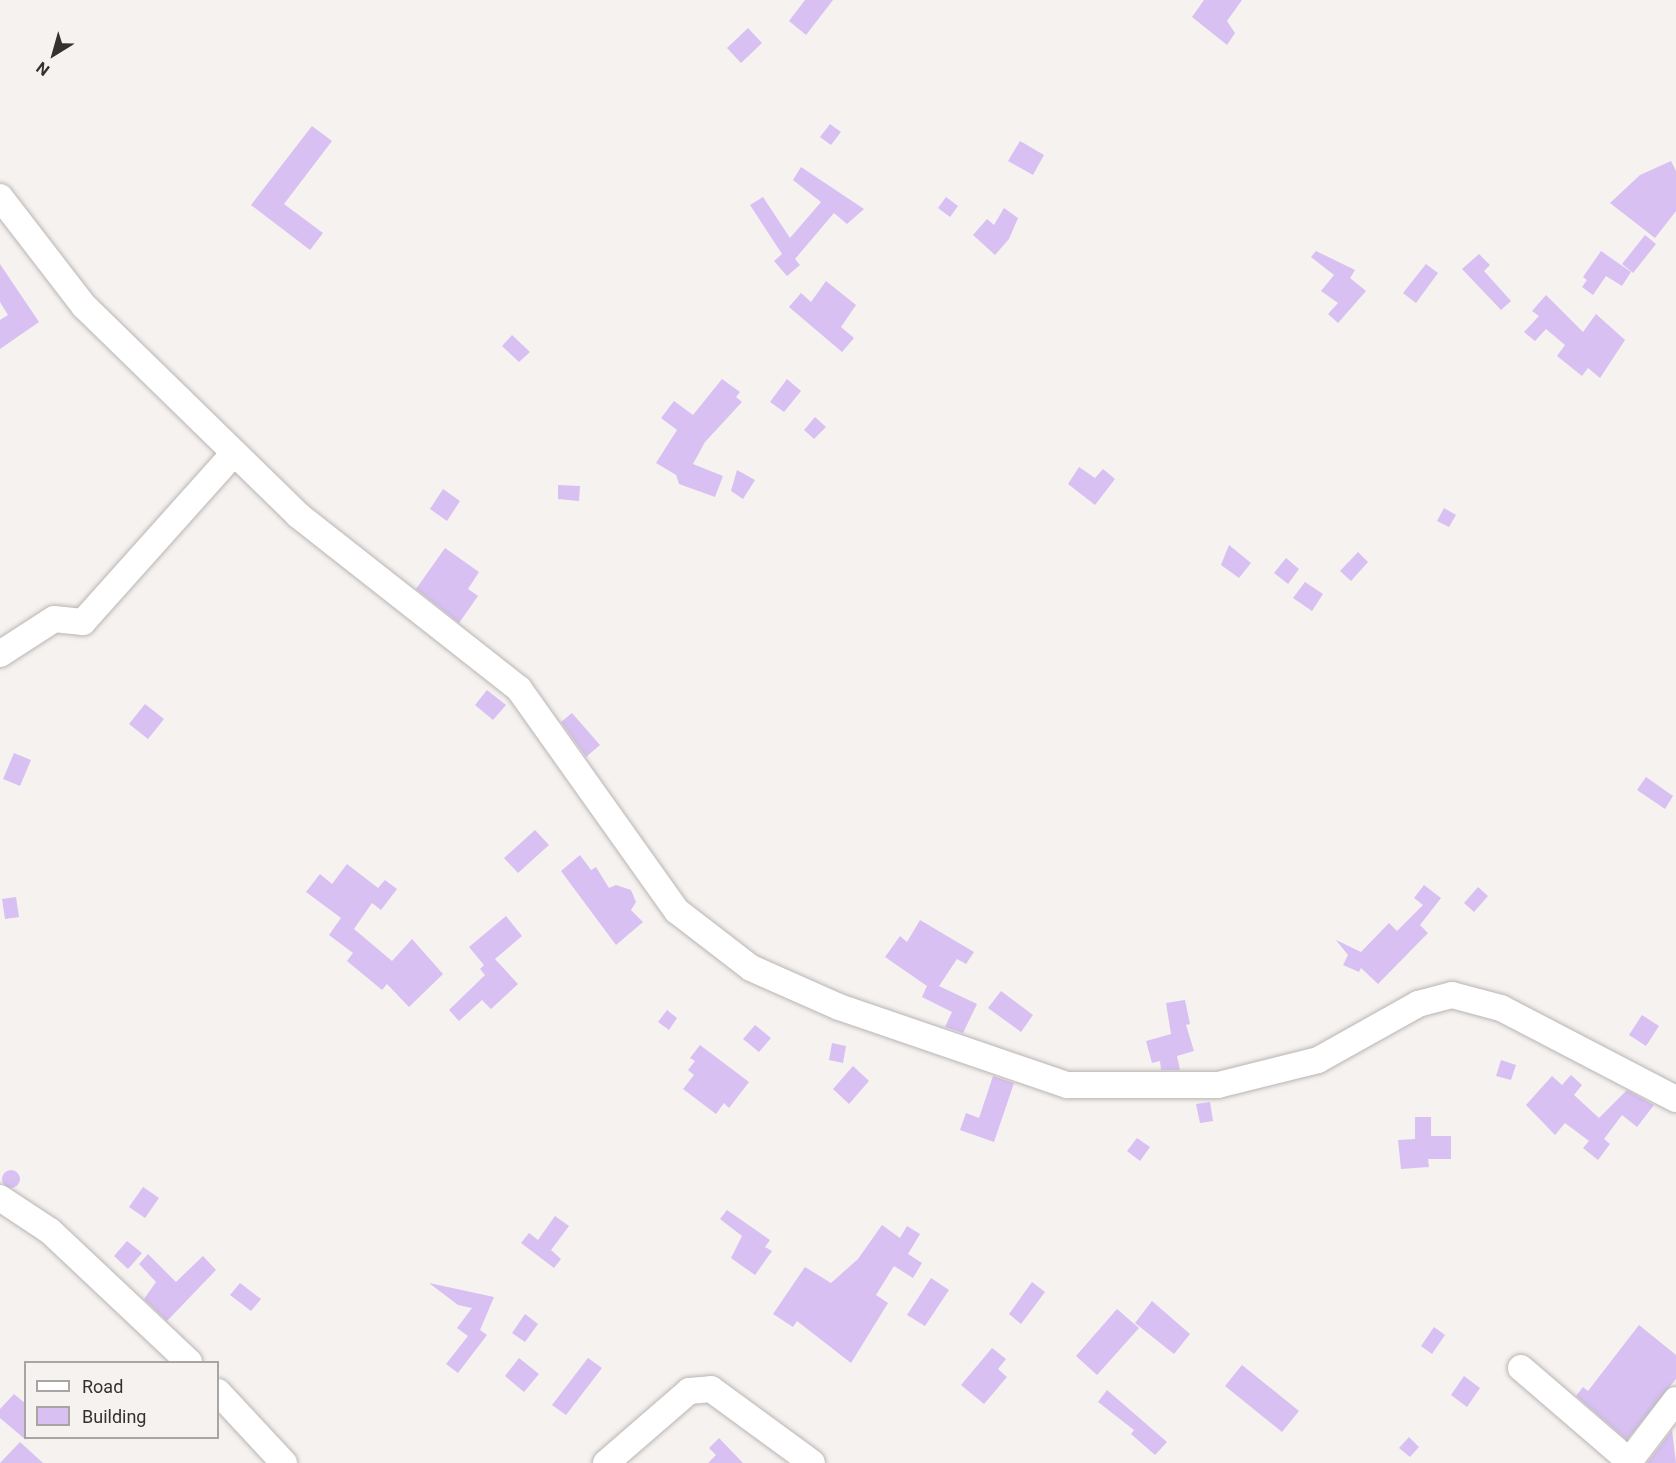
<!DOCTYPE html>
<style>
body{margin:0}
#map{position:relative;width:1676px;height:1463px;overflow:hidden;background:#f6f2f0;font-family:Roboto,sans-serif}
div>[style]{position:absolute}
.building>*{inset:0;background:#d8c0f3}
.round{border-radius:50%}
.roads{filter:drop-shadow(0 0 2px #b9b5b3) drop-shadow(0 0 2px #b9b5b3)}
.minor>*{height:26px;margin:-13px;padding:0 13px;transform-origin:13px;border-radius:13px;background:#fff}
span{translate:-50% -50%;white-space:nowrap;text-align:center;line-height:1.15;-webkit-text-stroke:6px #f6f2f0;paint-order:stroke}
.legend{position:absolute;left:24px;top:1361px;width:195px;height:78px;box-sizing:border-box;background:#f6f2f0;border:2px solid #a8a5a4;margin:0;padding:8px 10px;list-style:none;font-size:18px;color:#333231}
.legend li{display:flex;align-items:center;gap:12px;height:30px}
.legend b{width:30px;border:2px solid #a8a5a4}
.north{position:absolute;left:24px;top:24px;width:60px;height:60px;-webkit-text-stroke:4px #f6f2f0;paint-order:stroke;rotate:217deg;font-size:16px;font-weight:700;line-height:24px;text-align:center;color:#333231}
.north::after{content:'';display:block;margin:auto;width:21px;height:27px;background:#333231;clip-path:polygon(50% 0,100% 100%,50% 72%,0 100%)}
</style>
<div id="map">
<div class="building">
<div style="clip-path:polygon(805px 0,833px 0,806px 35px,789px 21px)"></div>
<div style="clip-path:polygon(1204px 0,1242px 0,1227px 21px,1235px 33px,1227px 45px,1192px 17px)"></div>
<div style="clip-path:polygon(748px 28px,762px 43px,741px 63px,727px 48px)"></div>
<div style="clip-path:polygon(830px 124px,841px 132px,831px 145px,820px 137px)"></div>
<div style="clip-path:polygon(312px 126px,332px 141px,284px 204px,323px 233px,310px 250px,251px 205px)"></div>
<div style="clip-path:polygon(1020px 141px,1044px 155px,1033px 175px,1008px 161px)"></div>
<div style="clip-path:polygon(1671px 161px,1676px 171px,1676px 211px,1655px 238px,1610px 203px,1640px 175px)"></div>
<div style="clip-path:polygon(801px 167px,864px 209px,847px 224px,834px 213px,795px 259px,800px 265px,787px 276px,774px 261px,782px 254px,750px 205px,763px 197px,790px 238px,821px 202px,793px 180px)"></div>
<div style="clip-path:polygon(946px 197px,958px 206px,950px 217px,938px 208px)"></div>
<div style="clip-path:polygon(1004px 208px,1018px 218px,1009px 239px,995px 255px,973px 235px,987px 219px,994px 225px)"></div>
<div style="clip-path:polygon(1645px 235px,1656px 244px,1633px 273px,1622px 264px)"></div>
<div style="clip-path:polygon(1316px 251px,1355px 270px,1350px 278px,1366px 291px,1338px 323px,1328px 314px,1338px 303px,1321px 291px,1334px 275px,1311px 257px)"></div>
<div style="clip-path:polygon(1601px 251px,1631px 272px,1622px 286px,1606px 276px,1593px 295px,1582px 287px,1587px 280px,1583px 277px)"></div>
<div style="clip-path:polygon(1479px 254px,1490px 265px,1484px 271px,1511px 301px,1501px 310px,1462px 269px)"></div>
<div style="clip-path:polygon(0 264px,39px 322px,0 349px,0 320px,8px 315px,0 302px)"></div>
<div style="clip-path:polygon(1426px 264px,1438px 273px,1416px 303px,1403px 293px)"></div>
<div style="clip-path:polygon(826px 281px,856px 305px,841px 327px,854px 338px,842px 352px,789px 307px,801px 293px,811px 302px)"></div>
<div style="clip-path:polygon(1546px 295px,1583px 332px,1596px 314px,1625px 340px,1600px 378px,1588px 368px,1582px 376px,1557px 356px,1565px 345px,1546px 329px,1535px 341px,1524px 332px,1539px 316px,1532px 311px)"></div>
<div style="clip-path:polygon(512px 335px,530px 352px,519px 362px,502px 346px)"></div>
<div style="clip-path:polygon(722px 379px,740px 392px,736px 397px,742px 402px,705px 442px,693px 464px,723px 476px,715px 497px,679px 484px,676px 475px,656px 463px,677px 430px,661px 418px,674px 401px,693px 415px)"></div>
<div style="clip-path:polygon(787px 379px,801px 391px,784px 412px,770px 402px)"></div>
<div style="clip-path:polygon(815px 417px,826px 427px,814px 439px,804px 430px)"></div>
<div style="clip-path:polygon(1079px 467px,1095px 478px,1103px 469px,1115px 479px,1095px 505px,1068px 484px)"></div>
<div style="clip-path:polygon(737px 470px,755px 480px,743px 499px,731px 491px)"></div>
<div style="clip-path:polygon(558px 485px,580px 486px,579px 501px,558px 499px)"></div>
<div style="clip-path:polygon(443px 489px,460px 501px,447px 521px,430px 509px)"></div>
<div style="clip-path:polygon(1444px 508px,1456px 515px,1449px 527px,1437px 521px)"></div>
<div style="clip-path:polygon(1229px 545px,1251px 563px,1239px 578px,1221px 565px)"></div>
<div style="clip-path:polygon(445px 548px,479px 572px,468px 589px,478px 596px,459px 623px,416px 589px)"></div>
<div style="clip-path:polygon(1358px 552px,1368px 562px,1351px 581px,1340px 571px)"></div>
<div style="clip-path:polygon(1286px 558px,1299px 569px,1288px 584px,1274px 573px)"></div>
<div style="clip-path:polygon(1305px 582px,1323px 594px,1312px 611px,1293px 598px)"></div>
<div style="clip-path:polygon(487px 690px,506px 705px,493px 720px,475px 705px)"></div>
<div style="clip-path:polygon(145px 704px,164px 719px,148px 739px,129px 724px)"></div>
<div style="clip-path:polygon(572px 713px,600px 745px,586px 757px,561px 722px)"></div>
<div style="clip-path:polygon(14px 753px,31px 760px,20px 786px,3px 779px)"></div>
<div style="clip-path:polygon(1646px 777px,1673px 796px,1665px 809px,1637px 790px)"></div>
<div style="clip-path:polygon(535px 830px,549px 845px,518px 873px,504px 858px)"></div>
<div style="clip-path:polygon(580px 855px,591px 870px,596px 867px,609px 888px,616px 885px,631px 890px,636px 902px,631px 910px,643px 922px,616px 945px,561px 871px)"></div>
<div style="clip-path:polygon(347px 864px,378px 888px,385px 880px,397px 889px,381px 910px,372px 903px,354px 929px,392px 961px,412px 939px,443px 974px,409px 1007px,387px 984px,382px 990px,347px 961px,353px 953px,329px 935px,341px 918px,306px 892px,320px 874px,332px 884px)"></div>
<div style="clip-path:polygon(1424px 885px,1441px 898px,1420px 925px,1428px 933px,1378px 984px,1361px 968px,1359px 972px,1343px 965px,1348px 955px,1336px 940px,1361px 952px,1389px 923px,1397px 931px,1423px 905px,1414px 898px)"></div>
<div style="clip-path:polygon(1478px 887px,1488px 896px,1474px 912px,1464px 903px)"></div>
<div style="clip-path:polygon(16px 897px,19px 917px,5px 919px,2px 899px)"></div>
<div style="clip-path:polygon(506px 916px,522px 936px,495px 959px,518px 984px,491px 1009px,482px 1000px,459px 1021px,449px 1010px,485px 975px,480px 969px,484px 965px,469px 947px)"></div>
<div style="clip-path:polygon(920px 920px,974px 952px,966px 964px,957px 959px,939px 986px,977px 1004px,963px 1033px,945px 1027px,952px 1012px,922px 997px,927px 986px,885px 957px,900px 936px,907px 942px)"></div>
<div style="clip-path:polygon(1001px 991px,1033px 1015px,1021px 1032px,988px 1008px)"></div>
<div style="clip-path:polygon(1185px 1000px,1190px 1024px,1186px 1025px,1194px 1051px,1177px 1056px,1180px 1070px,1161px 1070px,1160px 1061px,1152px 1063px,1146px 1041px,1171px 1034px,1166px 1003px)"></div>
<div style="clip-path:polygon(667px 1010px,677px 1018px,669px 1030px,658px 1022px)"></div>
<div style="clip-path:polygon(1642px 1015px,1659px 1026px,1646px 1046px,1629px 1035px)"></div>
<div style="clip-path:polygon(755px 1025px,771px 1038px,759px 1052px,743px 1039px)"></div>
<div style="clip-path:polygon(832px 1043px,846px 1046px,843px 1063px,829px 1060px)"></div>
<div style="clip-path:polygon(700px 1045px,749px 1082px,729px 1108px,724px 1103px,716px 1114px,683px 1089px,694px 1075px,688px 1070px,695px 1061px,690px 1058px)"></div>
<div style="clip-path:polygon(1501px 1060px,1516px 1065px,1511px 1080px,1496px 1076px)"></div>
<div style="clip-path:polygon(853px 1066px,869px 1081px,849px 1104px,833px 1089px)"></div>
<div style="clip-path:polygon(1571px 1075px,1582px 1085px,1574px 1095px,1599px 1118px,1627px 1090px,1654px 1105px,1637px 1127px,1622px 1115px,1604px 1139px,1610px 1144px,1598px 1160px,1583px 1148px,1589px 1141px,1565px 1123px,1555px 1135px,1526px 1105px,1552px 1076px,1562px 1085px)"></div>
<div style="clip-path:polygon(993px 1076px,1014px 1083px,994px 1142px,960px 1130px,966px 1113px,979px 1118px)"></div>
<div style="clip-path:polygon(1210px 1102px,1213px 1121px,1200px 1123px,1196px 1104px)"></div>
<div style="clip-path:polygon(1415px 1117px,1431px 1117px,1431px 1136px,1451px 1136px,1451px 1159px,1428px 1159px,1429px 1167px,1401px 1169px,1398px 1140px,1415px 1139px)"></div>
<div style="clip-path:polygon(1137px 1138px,1150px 1147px,1140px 1161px,1127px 1151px)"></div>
<div class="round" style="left:2px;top:1170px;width:18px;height:18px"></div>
<div style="clip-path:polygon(143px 1187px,159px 1198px,145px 1218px,129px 1207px)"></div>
<div style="clip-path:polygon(727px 1210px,770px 1240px,765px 1247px,772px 1251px,755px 1275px,731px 1258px,742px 1236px,720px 1219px)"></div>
<div style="clip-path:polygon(555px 1216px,569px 1226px,551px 1250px,561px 1259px,554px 1268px,521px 1243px,529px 1233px,538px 1240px)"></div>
<div style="clip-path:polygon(882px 1225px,900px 1238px,907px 1226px,920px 1234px,908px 1254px,922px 1263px,913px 1278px,894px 1266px,876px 1295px,888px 1303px,851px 1363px,797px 1321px,793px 1327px,773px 1314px,805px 1267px,831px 1283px,858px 1259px)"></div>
<div style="clip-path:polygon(127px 1241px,142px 1253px,128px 1269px,114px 1256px)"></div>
<div style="clip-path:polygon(148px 1254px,176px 1282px,203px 1256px,216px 1270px,167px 1321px,144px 1299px,156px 1282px,139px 1264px)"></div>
<div style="clip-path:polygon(931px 1278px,949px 1290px,925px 1326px,907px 1315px)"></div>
<div style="clip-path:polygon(1032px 1282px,1045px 1292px,1021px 1324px,1009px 1314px)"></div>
<div style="clip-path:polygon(240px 1283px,261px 1299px,251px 1311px,230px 1295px)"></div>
<div style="clip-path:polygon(429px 1283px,494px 1297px,480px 1330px,487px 1335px,458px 1373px,446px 1364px,468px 1336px,457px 1328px,472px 1308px,458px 1305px)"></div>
<div style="clip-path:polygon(1152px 1301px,1190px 1334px,1174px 1354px,1135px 1323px)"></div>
<div style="clip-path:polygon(1117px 1309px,1139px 1328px,1097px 1375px,1076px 1356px)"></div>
<div style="clip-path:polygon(525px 1314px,538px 1324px,525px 1342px,512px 1333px)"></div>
<div style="clip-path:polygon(1639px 1325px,1676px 1355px,1676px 1379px,1627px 1440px,1576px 1396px,1583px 1387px,1588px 1391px)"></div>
<div style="clip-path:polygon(1434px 1327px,1445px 1335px,1432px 1354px,1421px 1346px)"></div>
<div style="clip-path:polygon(992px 1348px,1006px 1359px,998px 1369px,1007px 1377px,984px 1404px,961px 1385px)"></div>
<div style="clip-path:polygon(519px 1358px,539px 1374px,524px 1392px,505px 1376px)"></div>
<div style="clip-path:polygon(588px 1358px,602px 1368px,566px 1415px,552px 1405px)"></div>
<div style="clip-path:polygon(1242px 1365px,1299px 1411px,1282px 1432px,1225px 1386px)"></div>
<div style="clip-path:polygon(1464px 1376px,1480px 1388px,1467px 1407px,1451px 1395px)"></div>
<div style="clip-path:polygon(1107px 1390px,1167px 1442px,1155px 1455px,1131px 1434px,1134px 1430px,1098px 1402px)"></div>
<div style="clip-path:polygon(14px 1394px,26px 1404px,26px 1440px,0 1418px,0 1409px)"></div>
<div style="clip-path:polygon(1672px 1430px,1676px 1463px,1647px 1463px)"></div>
<div style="clip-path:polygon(1409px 1437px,1419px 1447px,1410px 1457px,1399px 1448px)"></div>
<div style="clip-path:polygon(719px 1438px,743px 1463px,708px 1463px,716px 1455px,709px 1448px)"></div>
<div style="clip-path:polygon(20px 1442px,43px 1463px,0 1463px)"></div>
</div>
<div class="roads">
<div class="minor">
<div style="left:0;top:197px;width:138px;rotate:52.4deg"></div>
<div style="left:84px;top:306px;width:299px;rotate:44.3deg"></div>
<div style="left:298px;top:515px;width:281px;rotate:38.2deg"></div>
<div style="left:519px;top:689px;width:272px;rotate:54.6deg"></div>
<div style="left:677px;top:911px;width:93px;rotate:37.6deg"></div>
<div style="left:751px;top:968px;width:96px;rotate:23.9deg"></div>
<div style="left:839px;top:1007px;width:241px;rotate:18.9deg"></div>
<div style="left:1067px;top:1085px;width:151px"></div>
<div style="left:1218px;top:1085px;width:103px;rotate:-14deg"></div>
<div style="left:1318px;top:1060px;width:115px;rotate:-29.2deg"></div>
<div style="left:1418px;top:1004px;width:35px;rotate:-15deg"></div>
<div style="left:1452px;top:995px;width:51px;rotate:14.9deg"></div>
<div style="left:1501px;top:1008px;width:197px;rotate:27.5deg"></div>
<div style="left:0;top:654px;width:64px;rotate:-32.9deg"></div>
<div style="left:54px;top:619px;width:29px;rotate:6deg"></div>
<div style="left:83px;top:622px;width:227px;rotate:-48.2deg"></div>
<div style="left:0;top:1198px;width:60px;rotate:33.4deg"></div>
<div style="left:50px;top:1231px;width:191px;rotate:43.3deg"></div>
<div style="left:1521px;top:1368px;width:143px;rotate:40.7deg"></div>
<div style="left:218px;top:1392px;width:97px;rotate:47.1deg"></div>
<div style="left:606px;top:1463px;width:110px;rotate:-40.9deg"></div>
<div style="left:689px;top:1391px;width:22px;rotate:-5deg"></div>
<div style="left:711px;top:1389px;width:125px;rotate:36.2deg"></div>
<div style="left:1628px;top:1463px;width:79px;rotate:-52.7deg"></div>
</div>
</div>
<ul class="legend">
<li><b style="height:8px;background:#fff"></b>Road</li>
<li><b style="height:16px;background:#d8c0f3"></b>Building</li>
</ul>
<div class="north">N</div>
</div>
